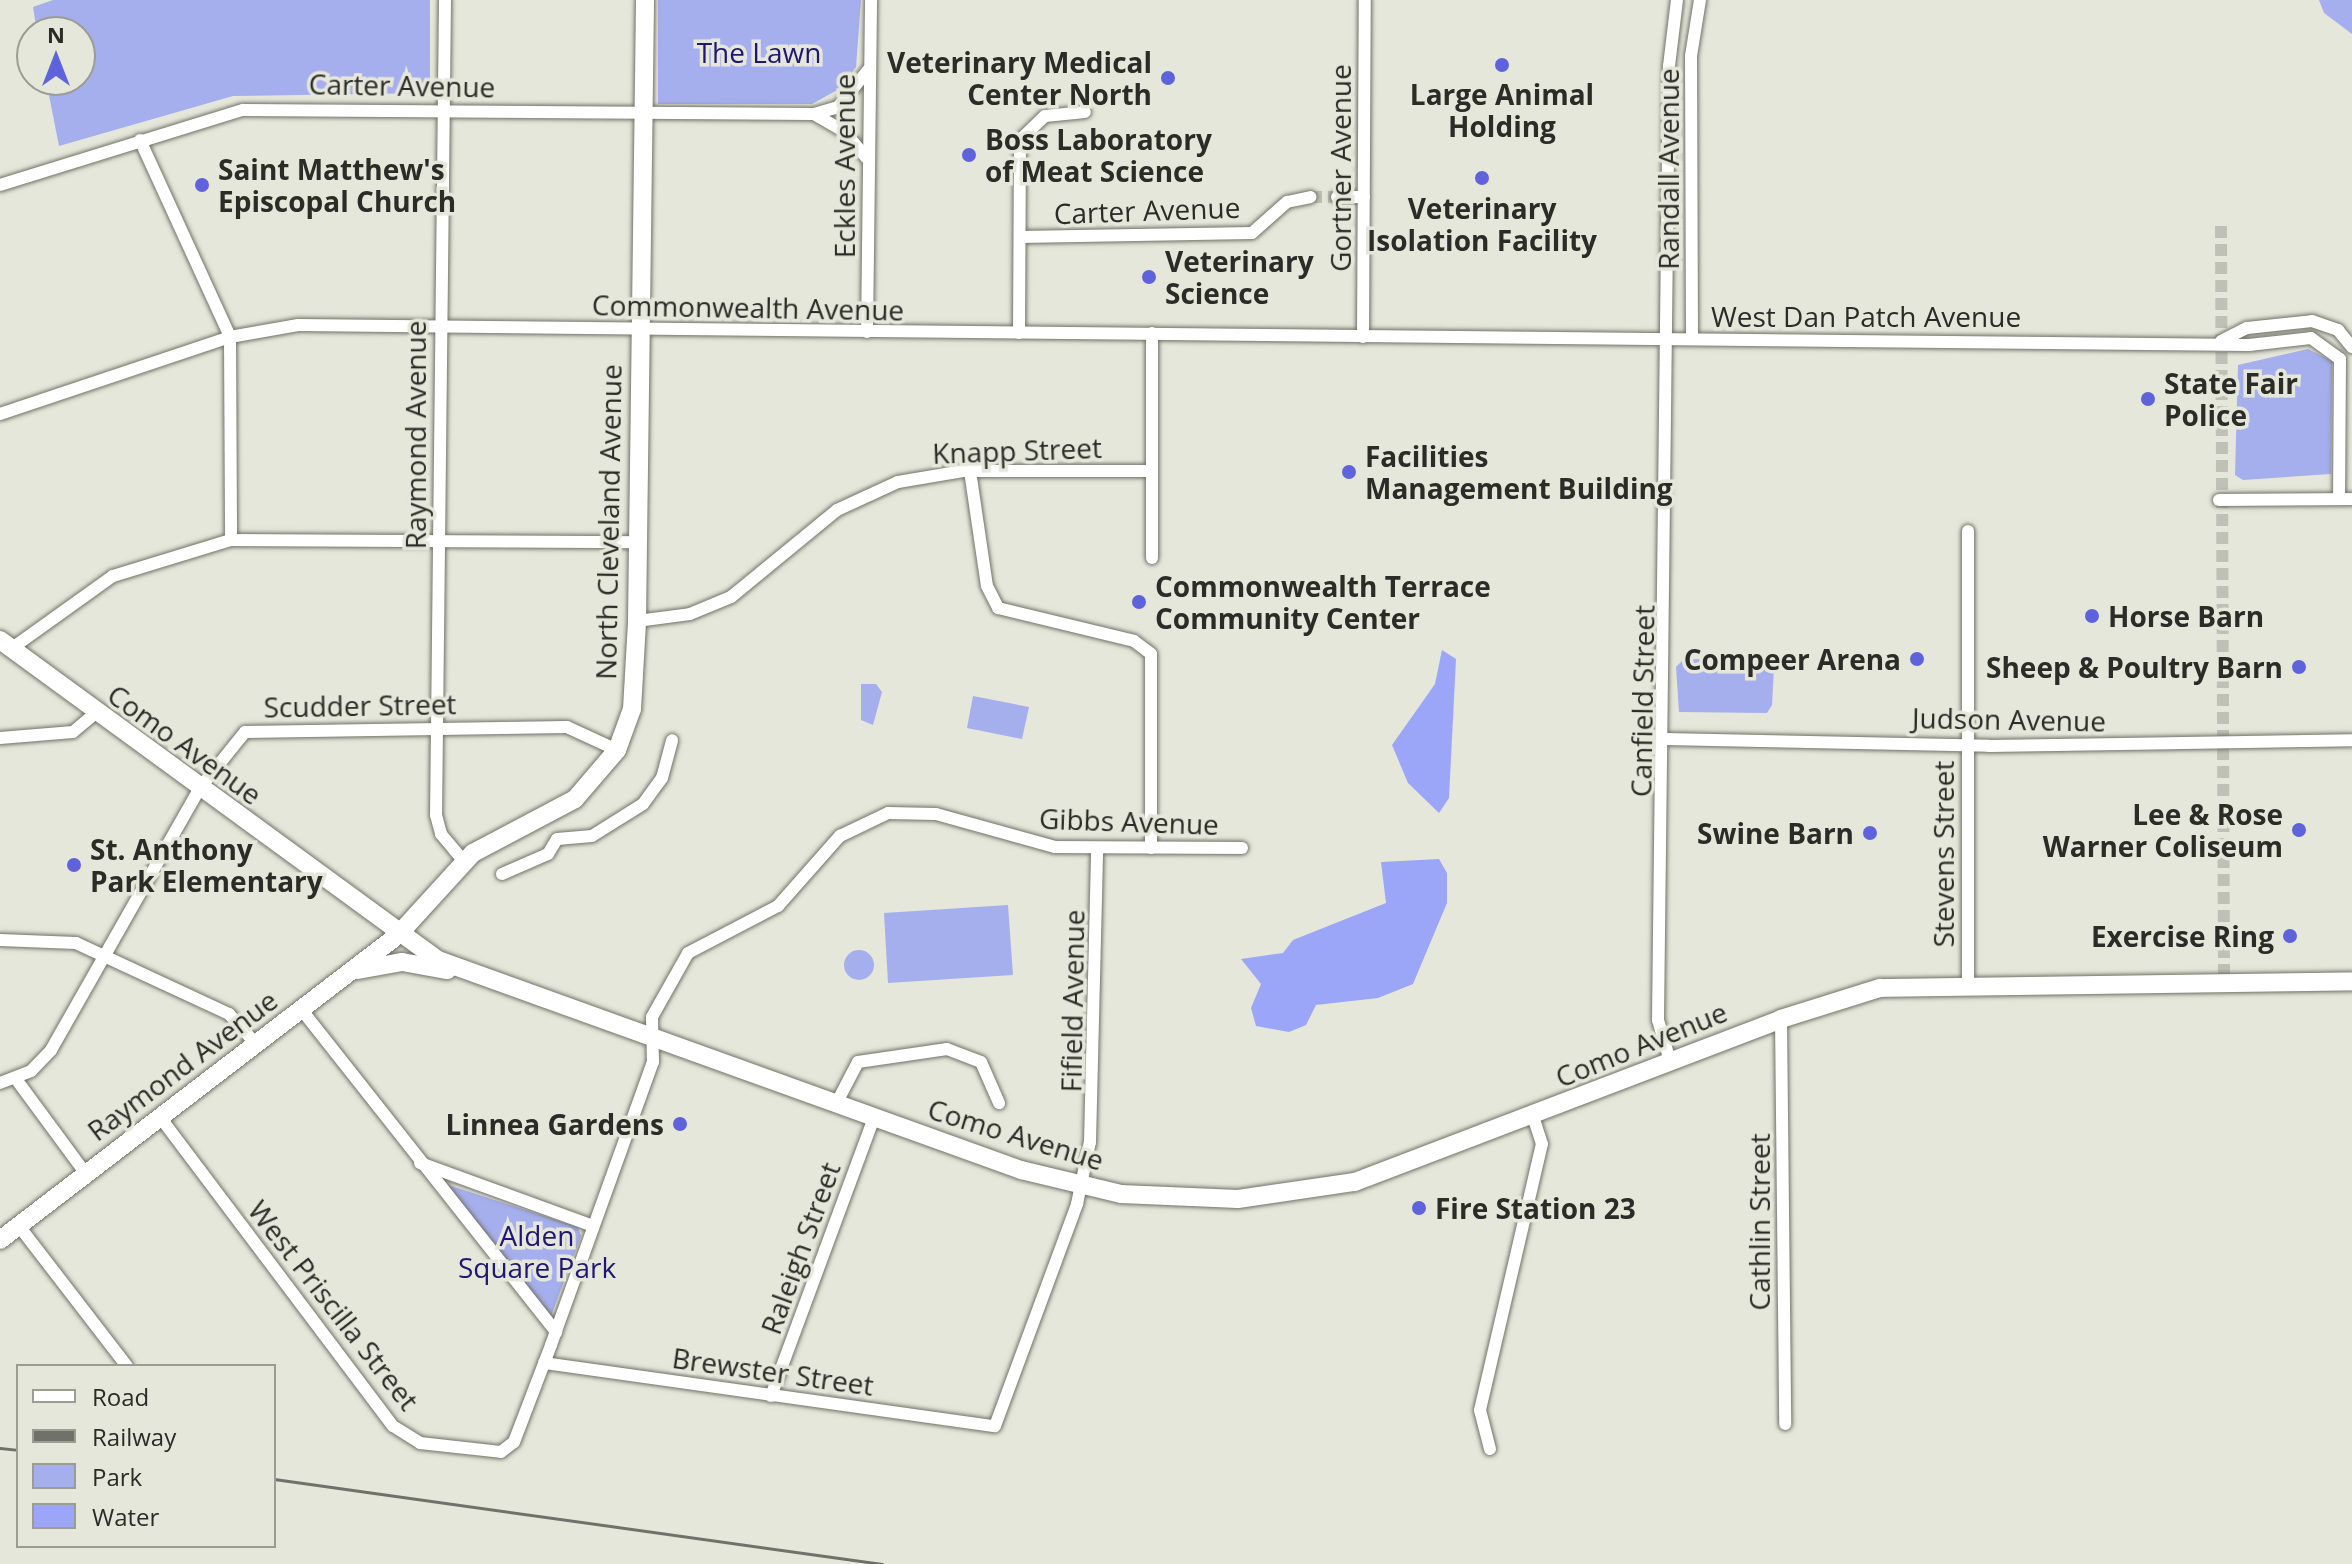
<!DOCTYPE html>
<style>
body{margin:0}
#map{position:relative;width:2352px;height:1564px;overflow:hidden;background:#e5e7da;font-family:"Open Sans",sans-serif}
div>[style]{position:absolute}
.green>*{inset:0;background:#a6afed}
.round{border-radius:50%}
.water>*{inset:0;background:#9ba6f9}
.street-tunnel>*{height:12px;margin-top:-6px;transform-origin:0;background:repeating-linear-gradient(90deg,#c0c1b6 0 12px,transparent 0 18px)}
.roads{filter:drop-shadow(0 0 2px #707267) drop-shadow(0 0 2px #707267)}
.street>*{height:12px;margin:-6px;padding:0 6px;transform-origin:6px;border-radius:6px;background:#fff}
.secondary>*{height:18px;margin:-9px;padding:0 9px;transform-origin:9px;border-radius:9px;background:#fff}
.rail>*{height:3px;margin:-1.5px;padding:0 1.5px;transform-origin:1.5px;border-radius:1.5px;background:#70716a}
.dots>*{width:22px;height:22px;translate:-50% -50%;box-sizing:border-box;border:4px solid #e5e7da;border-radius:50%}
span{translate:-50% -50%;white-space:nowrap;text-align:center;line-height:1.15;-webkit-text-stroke:7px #e5e7da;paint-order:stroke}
.park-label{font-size:28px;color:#221674}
.poi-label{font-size:28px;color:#2b2b27;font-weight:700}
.right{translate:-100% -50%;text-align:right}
.left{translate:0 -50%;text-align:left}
.street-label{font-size:28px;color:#2b2b27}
.legend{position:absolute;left:16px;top:1364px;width:260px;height:184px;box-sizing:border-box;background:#e5e7da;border:2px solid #9b9c92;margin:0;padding:10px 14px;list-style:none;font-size:24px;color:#2b2b27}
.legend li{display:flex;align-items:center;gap:16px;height:40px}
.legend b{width:40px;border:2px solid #9b9c92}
.north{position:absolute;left:16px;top:16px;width:80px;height:80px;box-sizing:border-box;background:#e5e7da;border:2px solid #9b9c92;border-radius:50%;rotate:0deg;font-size:22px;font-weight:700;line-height:32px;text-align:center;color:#2b2b27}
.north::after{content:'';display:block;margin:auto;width:28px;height:36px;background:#5f63db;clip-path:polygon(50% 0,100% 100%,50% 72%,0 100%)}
</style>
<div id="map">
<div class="green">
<div style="clip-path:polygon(53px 0,430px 0,430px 93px,233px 96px,59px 146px,46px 80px,80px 80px,80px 32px,37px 32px,33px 7px)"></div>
<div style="clip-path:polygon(658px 0,861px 0,856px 67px,839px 89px,812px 104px,658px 104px)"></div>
<div style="clip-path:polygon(2319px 0,2352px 0,2352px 34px,2324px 13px)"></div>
<div style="clip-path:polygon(2308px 349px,2332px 361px,2331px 474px,2243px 480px,2235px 475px,2238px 365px)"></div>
<div style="clip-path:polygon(1684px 659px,1766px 660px,1774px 667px,1772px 705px,1767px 713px,1679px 712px,1676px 667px)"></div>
<div style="clip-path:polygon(861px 684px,876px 684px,882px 692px,873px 725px,861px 720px)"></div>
<div style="clip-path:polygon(973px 696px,1029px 707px,1022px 739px,967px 728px)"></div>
<div style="clip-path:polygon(1008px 905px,1013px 975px,888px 983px,884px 913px)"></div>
<div class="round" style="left:844px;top:950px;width:30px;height:30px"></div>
<div style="clip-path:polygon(445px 1184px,578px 1227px,581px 1236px,551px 1316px)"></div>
</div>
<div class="water">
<div style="clip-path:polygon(1442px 650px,1456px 659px,1449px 798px,1439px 813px,1408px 783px,1392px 745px,1435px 684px)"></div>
<div style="clip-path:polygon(1439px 859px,1447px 873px,1447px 903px,1413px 984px,1378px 998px,1316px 1005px,1306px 1025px,1289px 1032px,1256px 1026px,1251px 1008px,1261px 984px,1241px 959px,1283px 953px,1293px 940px,1386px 903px,1381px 862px)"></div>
</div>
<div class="street-tunnel">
<div style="left:1310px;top:197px;width:27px"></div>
<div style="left:2221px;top:226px;width:756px;rotate:89.77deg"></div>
</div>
<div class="roads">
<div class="street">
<div style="left:445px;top:0;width:815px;rotate:90.63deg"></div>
<div style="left:436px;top:815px;width:20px;rotate:75deg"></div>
<div style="left:441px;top:834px;width:34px;rotate:50deg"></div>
<div style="left:814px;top:114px;width:34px;rotate:30deg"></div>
<div style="left:844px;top:131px;width:35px;rotate:50deg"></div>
<div style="left:140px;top:140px;width:217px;rotate:65.4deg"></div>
<div style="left:230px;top:337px;width:203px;rotate:89.7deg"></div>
<div style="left:0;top:185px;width:254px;rotate:-17.2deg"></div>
<div style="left:243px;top:110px;width:571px;rotate:0.4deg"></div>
<div style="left:814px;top:114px;width:25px;rotate:-16deg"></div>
<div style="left:838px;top:107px;width:49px;rotate:-50.8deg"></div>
<div style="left:1337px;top:197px;width:27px"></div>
<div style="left:1020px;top:237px;width:232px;rotate:-1deg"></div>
<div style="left:1252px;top:233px;width:47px;rotate:-41.5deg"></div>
<div style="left:1287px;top:202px;width:24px;rotate:-12deg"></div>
<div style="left:867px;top:332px;width:332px;rotate:-89.3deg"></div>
<div style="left:1019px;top:333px;width:193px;rotate:-89.7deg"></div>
<div style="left:1020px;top:140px;width:35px;rotate:-44deg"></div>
<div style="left:1045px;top:116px;width:40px;rotate:-5.7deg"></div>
<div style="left:1363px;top:337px;width:337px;rotate:-89.7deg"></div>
<div style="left:1692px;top:339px;width:283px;rotate:-90.2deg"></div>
<div style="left:1691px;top:56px;width:57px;rotate:-80.9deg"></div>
<div style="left:2221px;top:341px;width:29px;rotate:-27deg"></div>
<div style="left:2247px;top:328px;width:65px;rotate:-6.1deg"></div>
<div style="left:2312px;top:321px;width:28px;rotate:19deg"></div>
<div style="left:2338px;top:330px;width:22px;rotate:51deg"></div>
<div style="left:0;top:414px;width:243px;rotate:-18.5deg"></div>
<div style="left:230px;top:337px;width:69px;rotate:-10deg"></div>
<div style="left:298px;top:325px;width:1951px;rotate:0.59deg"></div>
<div style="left:2249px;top:345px;width:62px;rotate:-6.4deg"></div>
<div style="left:2311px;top:338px;width:36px;rotate:36deg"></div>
<div style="left:2340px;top:359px;width:140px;rotate:90.4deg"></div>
<div style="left:970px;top:471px;width:116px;rotate:81.6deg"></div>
<div style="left:987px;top:586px;width:25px;rotate:63deg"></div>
<div style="left:998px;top:608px;width:140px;rotate:13.6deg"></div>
<div style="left:1134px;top:641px;width:21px;rotate:37deg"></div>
<div style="left:1151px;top:654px;width:194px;rotate:90deg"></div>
<div style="left:2219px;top:500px;width:133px;rotate:-0.4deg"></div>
<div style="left:1152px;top:558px;width:225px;rotate:-90deg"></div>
<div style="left:637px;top:621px;width:53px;rotate:-7.5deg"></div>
<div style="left:690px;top:614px;width:44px;rotate:-22.5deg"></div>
<div style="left:731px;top:597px;width:137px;rotate:-39.4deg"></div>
<div style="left:837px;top:510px;width:67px;rotate:-24.7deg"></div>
<div style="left:898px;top:482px;width:66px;rotate:-9.6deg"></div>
<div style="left:963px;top:471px;width:189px"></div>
<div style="left:11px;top:649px;width:125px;rotate:-35.6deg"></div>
<div style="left:113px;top:576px;width:123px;rotate:-17deg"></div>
<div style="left:231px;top:540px;width:407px;rotate:0.3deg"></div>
<div style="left:0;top:738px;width:73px;rotate:-4.7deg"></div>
<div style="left:73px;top:732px;width:30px;rotate:-40deg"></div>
<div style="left:1665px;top:739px;width:324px;rotate:1.2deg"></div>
<div style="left:1989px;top:746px;width:363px;rotate:-0.9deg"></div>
<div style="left:502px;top:874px;width:50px;rotate:-23.5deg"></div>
<div style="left:548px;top:854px;width:17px;rotate:-59deg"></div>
<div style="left:557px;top:839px;width:35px;rotate:-5deg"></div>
<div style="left:592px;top:836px;width:60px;rotate:-32.1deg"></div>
<div style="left:643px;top:804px;width:32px;rotate:-54deg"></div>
<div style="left:662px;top:778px;width:39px;rotate:-75deg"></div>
<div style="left:0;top:940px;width:76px;rotate:2.3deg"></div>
<div style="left:76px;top:943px;width:169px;rotate:24.9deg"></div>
<div style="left:229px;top:1014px;width:40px;rotate:48deg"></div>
<div style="left:1968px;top:985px;width:454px;rotate:-90deg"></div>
<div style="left:301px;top:1009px;width:412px;rotate:51.7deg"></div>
<div style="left:1781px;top:1019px;width:405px;rotate:89.4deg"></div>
<div style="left:1670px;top:1061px;width:43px;rotate:-106.3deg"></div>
<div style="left:1658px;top:1020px;width:954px;rotate:-89.34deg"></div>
<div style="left:1669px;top:66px;width:66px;rotate:-83.1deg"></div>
<div style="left:16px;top:1079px;width:118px;rotate:53.6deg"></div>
<div style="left:0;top:1083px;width:33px;rotate:-21deg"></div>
<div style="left:31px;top:1071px;width:29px;rotate:-46deg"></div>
<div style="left:51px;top:1050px;width:300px;rotate:-60.4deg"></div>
<div style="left:199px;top:789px;width:73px;rotate:-51.1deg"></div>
<div style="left:245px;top:732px;width:322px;rotate:-0.9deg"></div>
<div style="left:567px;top:727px;width:55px;rotate:24.7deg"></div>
<div style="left:836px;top:1104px;width:47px;rotate:-62.4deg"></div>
<div style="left:858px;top:1062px;width:90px;rotate:-8.3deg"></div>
<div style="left:947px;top:1049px;width:36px;rotate:21deg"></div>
<div style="left:981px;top:1062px;width:45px;rotate:66.3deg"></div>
<div style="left:160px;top:1117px;width:387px;rotate:53deg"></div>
<div style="left:393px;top:1426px;width:32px;rotate:32deg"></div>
<div style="left:420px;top:1443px;width:81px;rotate:6.3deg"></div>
<div style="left:501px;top:1452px;width:16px;rotate:-38deg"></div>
<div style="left:514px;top:1442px;width:104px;rotate:-69.1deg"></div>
<div style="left:551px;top:1345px;width:301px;rotate:-70.2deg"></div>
<div style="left:653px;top:1062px;width:45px;rotate:-91.3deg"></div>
<div style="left:652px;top:1017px;width:73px;rotate:-60.6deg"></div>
<div style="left:688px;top:953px;width:102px;rotate:-27.6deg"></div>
<div style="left:778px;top:906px;width:94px;rotate:-48.5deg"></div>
<div style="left:840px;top:836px;width:53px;rotate:-25.6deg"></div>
<div style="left:888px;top:813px;width:48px;rotate:1.2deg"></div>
<div style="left:936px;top:814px;width:123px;rotate:15.5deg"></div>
<div style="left:1055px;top:847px;width:187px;rotate:0.3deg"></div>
<div style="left:420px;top:1163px;width:184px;rotate:20deg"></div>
<div style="left:19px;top:1226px;width:177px;rotate:52.4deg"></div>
<div style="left:544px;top:1363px;width:455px;rotate:8deg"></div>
<div style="left:995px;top:1426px;width:237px;rotate:-69.7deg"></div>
<div style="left:1077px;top:1204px;width:63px;rotate:-78.2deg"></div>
<div style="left:1090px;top:1142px;width:294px;rotate:-88.6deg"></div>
<div style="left:771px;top:1396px;width:297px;rotate:-69.7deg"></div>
<div style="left:1490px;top:1449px;width:40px;rotate:-104.4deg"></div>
<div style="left:1480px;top:1410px;width:273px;rotate:-76.9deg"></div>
<div style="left:1542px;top:1144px;width:28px;rotate:-108deg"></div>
</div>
<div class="secondary">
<div style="left:0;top:640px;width:542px;rotate:36.15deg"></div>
<div style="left:438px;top:960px;width:620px;rotate:19.81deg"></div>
<div style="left:1021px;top:1170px;width:103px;rotate:13.5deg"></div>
<div style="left:1121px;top:1194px;width:117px;rotate:2.4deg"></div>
<div style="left:1238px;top:1199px;width:118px;rotate:-8.3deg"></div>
<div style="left:1355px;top:1182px;width:456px;rotate:-20.9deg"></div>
<div style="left:1781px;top:1019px;width:104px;rotate:-17.4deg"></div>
<div style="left:1880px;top:988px;width:472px;rotate:-0.8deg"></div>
<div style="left:358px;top:970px;width:45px;rotate:-10.3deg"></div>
<div style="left:402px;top:962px;width:46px;rotate:10.1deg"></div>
<div style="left:0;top:1240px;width:501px;rotate:-37.46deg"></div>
<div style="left:398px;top:935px;width:111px;rotate:-47.6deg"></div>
<div style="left:473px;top:853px;width:115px;rotate:-27.9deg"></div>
<div style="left:575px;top:799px;width:65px;rotate:-49.4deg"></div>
<div style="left:617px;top:750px;width:44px;rotate:-69.9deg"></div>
<div style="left:632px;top:709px;width:88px;rotate:-86.7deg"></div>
<div style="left:637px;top:621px;width:621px;rotate:-89.26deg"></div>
</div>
</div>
<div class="rail">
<div style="left:0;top:1448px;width:18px;rotate:6deg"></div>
<div style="left:274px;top:1479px;width:614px;rotate:7.96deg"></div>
</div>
<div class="dots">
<div style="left:1502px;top:65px;background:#5f63db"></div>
<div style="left:1168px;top:78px;background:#5f63db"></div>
<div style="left:969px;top:155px;background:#5f63db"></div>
<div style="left:1482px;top:178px;background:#5f63db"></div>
<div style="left:202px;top:185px;background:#5f63db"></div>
<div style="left:1149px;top:277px;background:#5f63db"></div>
<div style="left:2148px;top:399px;background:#5f63db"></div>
<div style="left:1349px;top:472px;background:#5f63db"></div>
<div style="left:1139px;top:602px;background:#5f63db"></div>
<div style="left:2092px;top:616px;background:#5f63db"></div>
<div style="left:1917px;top:659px;background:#5f63db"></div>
<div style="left:2299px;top:667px;background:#5f63db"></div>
<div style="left:2299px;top:830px;background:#5f63db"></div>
<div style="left:1870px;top:833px;background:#5f63db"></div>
<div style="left:74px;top:865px;background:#5f63db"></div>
<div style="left:2290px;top:936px;background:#5f63db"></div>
<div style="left:680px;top:1124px;background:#5f63db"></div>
<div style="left:1419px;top:1208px;background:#5f63db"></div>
</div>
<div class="park-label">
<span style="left:759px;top:52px">The Lawn</span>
<span style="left:537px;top:1251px">Alden<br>Square Park</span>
</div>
<div class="poi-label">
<span class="right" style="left:1152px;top:78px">Veterinary Medical<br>Center North</span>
<span style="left:1502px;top:110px">Large Animal<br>Holding</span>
<span class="left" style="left:985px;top:155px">Boss Laboratory<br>of Meat Science</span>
<span class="left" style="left:218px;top:185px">Saint Matthew's<br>Episcopal Church</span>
<span style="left:1482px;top:224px">Veterinary<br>Isolation Facility</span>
<span class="left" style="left:1165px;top:277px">Veterinary<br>Science</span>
<span class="left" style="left:2164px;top:399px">State Fair<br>Police</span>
<span class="left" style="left:1365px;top:472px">Facilities<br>Management Building</span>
<span class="left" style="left:1155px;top:602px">Commonwealth Terrace<br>Community Center</span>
<span class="left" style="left:2108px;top:616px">Horse Barn</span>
<span class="right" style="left:1901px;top:659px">Compeer Arena</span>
<span class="right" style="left:2283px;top:667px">Sheep &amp; Poultry Barn</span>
<span class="right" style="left:2283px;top:830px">Lee &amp; Rose<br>Warner Coliseum</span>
<span class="right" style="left:1854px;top:833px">Swine Barn</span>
<span class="left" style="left:90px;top:865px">St. Anthony<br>Park Elementary</span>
<span class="right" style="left:2274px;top:936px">Exercise Ring</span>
<span class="right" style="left:664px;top:1124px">Linnea Gardens</span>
<span class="left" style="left:1435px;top:1208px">Fire Station 23</span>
</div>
<div class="street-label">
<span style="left:402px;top:85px;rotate:1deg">Carter Avenue</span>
<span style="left:844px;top:166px;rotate:-90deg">Eckles Avenue</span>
<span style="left:1340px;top:168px;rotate:-90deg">Gortner Avenue</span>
<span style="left:1668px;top:169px;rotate:-90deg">Randall Avenue</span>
<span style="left:1147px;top:210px;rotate:-2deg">Carter Avenue</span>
<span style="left:748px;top:307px;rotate:1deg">Commonwealth Avenue</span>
<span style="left:1866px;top:316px">West Dan Patch Avenue</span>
<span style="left:415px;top:435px;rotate:-90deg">Raymond Avenue</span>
<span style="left:1017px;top:450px;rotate:-2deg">Knapp Street</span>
<span style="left:608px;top:522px;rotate:-89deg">North Cleveland Avenue</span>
<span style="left:1642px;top:701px;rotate:-89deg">Canfield Street</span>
<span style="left:360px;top:705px;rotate:-1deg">Scudder Street</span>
<span style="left:2009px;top:719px;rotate:1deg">Judson Avenue</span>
<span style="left:185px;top:744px;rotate:36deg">Como Avenue</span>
<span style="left:1129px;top:821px;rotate:2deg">Gibbs Avenue</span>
<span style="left:1943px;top:854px;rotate:-90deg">Stevens Street</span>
<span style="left:1072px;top:1001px;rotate:-89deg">Fifield Avenue</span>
<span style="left:1641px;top:1044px;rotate:-22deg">Como Avenue</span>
<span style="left:182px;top:1065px;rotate:-37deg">Raymond Avenue</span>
<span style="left:1016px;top:1134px;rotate:17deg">Como Avenue</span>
<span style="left:1759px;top:1222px;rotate:-90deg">Cathlin Street</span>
<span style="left:800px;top:1248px;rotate:-70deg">Raleigh Street</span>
<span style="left:334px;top:1305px;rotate:52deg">West Priscilla Street</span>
<span style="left:773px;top:1371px;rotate:8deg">Brewster Street</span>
</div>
<ul class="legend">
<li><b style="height:10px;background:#fff"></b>Road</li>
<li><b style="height:10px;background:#70716a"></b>Railway</li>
<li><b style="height:22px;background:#a6afed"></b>Park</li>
<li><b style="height:22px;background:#9ba6f9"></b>Water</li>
</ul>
<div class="north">N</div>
</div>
